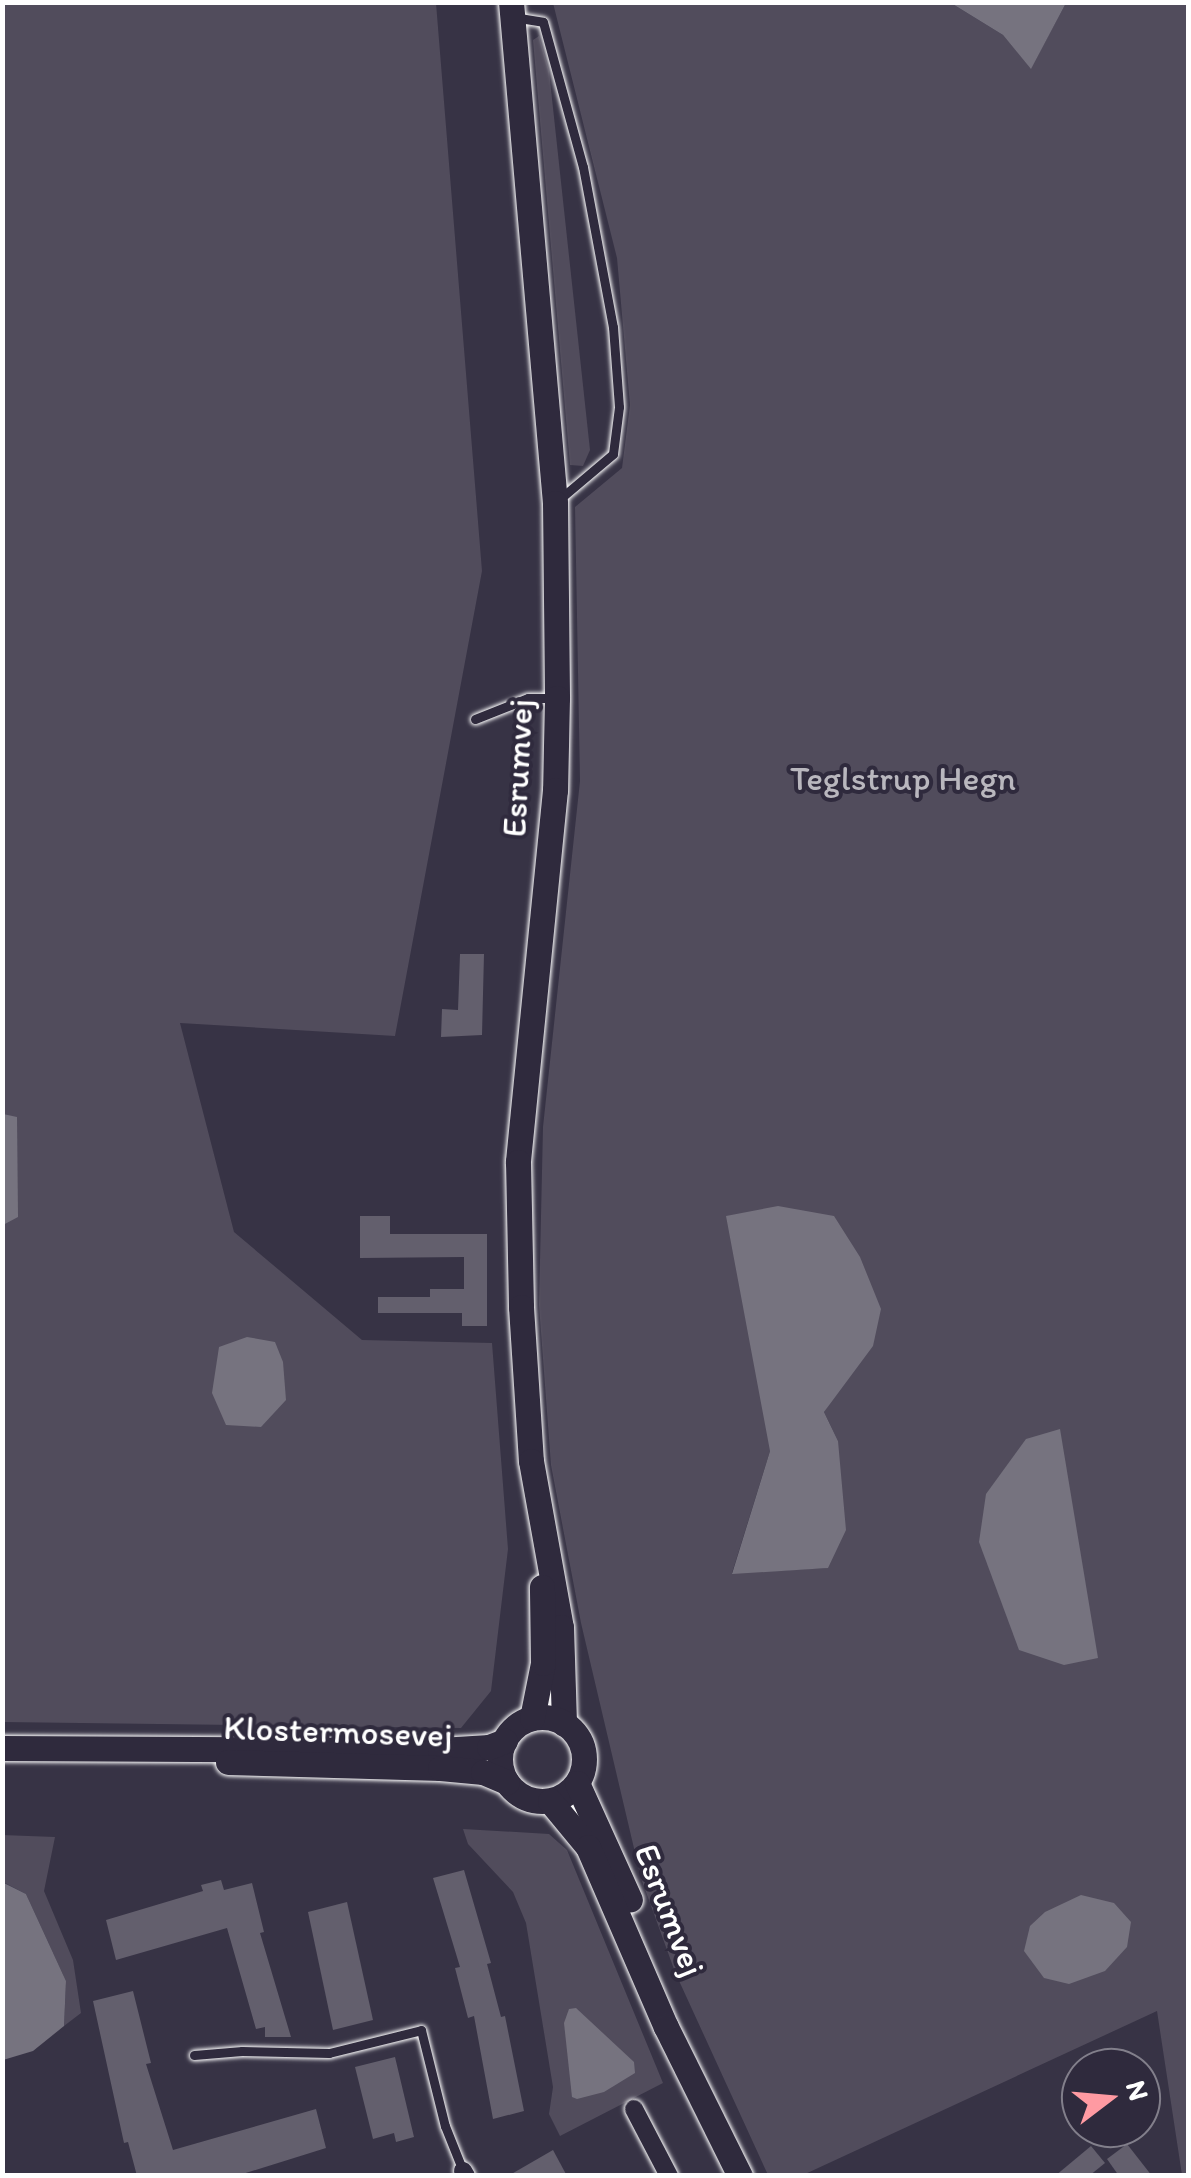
<!DOCTYPE html>
<style>
body{margin:0}
#map{position:relative;width:1191px;height:2178px;overflow:hidden;background:#373345;font-family:Itim,sans-serif}
div>[style]{position:absolute}
.green>*{inset:0;background:#514c5c}
.water>*{inset:0;background:#76737f}
.building>*{inset:0;background:#635f6d}
.roads{filter:drop-shadow(0 0 2px #fff) drop-shadow(0 0 2px #fff)}
.lane>*{height:9px;margin:-4.5px;padding:0 4.5px;transform-origin:4.5px;border-radius:4.5px;background:#2f2a3d}
.street>*{height:18px;margin:-9px;padding:0 9px;transform-origin:9px;border-radius:9px;background:#2f2a3d}
.secondary>*{height:25px;margin:-12.5px;padding:0 12.5px;transform-origin:12.5px;border-radius:12.5px;background:#2f2a3d}
.secondary>.ring{margin:-12.5px;padding:0;box-sizing:content-box;background:none;border:25px solid #2f2a3d;border-radius:50%}
span{translate:-50% -50%;white-space:nowrap;text-align:center;line-height:1.15;-webkit-text-stroke:8px #2f2a3d;paint-order:stroke}
.street-label{font-size:35px;color:#fff}
.park-label{font-size:35px;color:#b9b7be}
.frame{position:absolute;inset:0;border:5px solid #fff;pointer-events:none}
.north{position:absolute;left:1061px;top:2048px;width:100px;height:100px;box-sizing:border-box;background:#2f2a3d;border:2px solid #827f8b;border-radius:50%;rotate:74deg;font-size:28px;font-weight:700;line-height:40px;text-align:center;color:#fff}
.north::after{content:'';display:block;margin:auto;width:35px;height:45px;background:#ff9aa2;clip-path:polygon(50% 0,100% 100%,50% 72%,0 100%)}
</style>
<div id="map">
<div class="green">
<div style="clip-path:polygon(3px 3px,436px 3px,482px 571px,395px 1036px,180px 1023px,234px 1232px,362px 1340px,492px 1343px,508px 1549px,491px 1691px,461px 1728px,3px 1722px)"></div>
<div style="clip-path:polygon(evenodd,553px 3px,951px 3px,1003px 35px,1031px 68px,1066px 3px,1188px 3px,1188px 2175px,1182px 2175px,1157px 2011px,803px 2175px,768px 2175px,675px 1972px,641px 1878px,581px 1623px,551px 1465px,539px 1305px,543px 1127px,580px 781px,575px 507px,622px 468px,630px 405px,617px 258px,553px 3px,837px 1391px,824px 1412px,838px 1441px,827px 1568px,732px 1573px,770px 1451px,837px 1391px)"></div>
<div style="clip-path:polygon(539px 36px,549px 71px,590px 450px,583px 466px,570px 465px,533px 40px)"></div>
<div style="clip-path:polygon(463px 1829px,549px 1834px,567px 1850px,663px 2083px,560px 2136px,549px 2114px,553px 2087px,526px 1923px,513px 1892px,468px 1844px)"></div>
<div style="clip-path:polygon(2px 1835px,55px 1837px,44px 1891px,73px 1960px,81px 2013px,64px 2026px,66px 1981px,26px 1894px,3px 1882px)"></div>
</div>
<div class="water">
<div style="clip-path:polygon(951px 3px,951px 2px,1066px 3px,1031px 69px,1003px 35px)"></div>
<div style="clip-path:polygon(3px 1114px,17px 1117px,18px 1217px,3px 1225px)"></div>
<div style="clip-path:polygon(778px 1206px,834px 1216px,860px 1257px,881px 1309px,873px 1346px,824px 1412px,838px 1441px,846px 1530px,828px 1568px,732px 1574px,770px 1451px,726px 1216px)"></div>
<div style="clip-path:polygon(247px 1337px,275px 1342px,283px 1362px,286px 1400px,261px 1427px,226px 1425px,212px 1393px,219px 1347px)"></div>
<div style="clip-path:polygon(1060px 1429px,1098px 1658px,1064px 1665px,1019px 1650px,979px 1542px,986px 1494px,1026px 1439px)"></div>
<div style="clip-path:polygon(2px 1882px,26px 1894px,66px 1981px,64px 2026px,33px 2051px,3px 2060px)"></div>
<div style="clip-path:polygon(1081px 1895px,1114px 1903px,1131px 1922px,1127px 1947px,1105px 1971px,1069px 1984px,1044px 1978px,1024px 1951px,1030px 1926px,1045px 1912px)"></div>
<div style="clip-path:polygon(576px 2008px,634px 2062px,635px 2073px,604px 2092px,577px 2099px,572px 2097px,564px 2023px,569px 2009px)"></div>
</div>
<div class="building">
<div style="clip-path:polygon(460px 954px,484px 954px,482px 1035px,441px 1037px,442px 1009px,458px 1010px)"></div>
<div style="clip-path:polygon(360px 1216px,390px 1216px,390px 1234px,487px 1234px,487px 1326px,462px 1326px,462px 1313px,378px 1313px,378px 1297px,430px 1297px,430px 1289px,464px 1289px,464px 1257px,360px 1258px)"></div>
<div style="clip-path:polygon(464px 1870px,491px 1963px,487px 1964px,501px 2017px,505px 2016px,524px 2111px,493px 2119px,474px 2016px,468px 2018px,455px 1968px,460px 1967px,433px 1878px)"></div>
<div style="clip-path:polygon(221px 1880px,224px 1890px,252px 1883px,264px 1932px,260px 1933px,291px 2037px,265px 2037px,265px 2027px,256px 2029px,227px 1928px,116px 1960px,106px 1920px,203px 1891px,201px 1885px)"></div>
<div style="clip-path:polygon(347px 1902px,373px 2020px,333px 2030px,308px 1912px)"></div>
<div style="clip-path:polygon(133px 1991px,151px 2063px,146px 2064px,173px 2150px,316px 2109px,326px 2148px,236px 2176px,137px 2176px,128px 2142px,124px 2143px,93px 2001px)"></div>
<div style="clip-path:polygon(395px 2057px,414px 2137px,396px 2142px,394px 2133px,373px 2139px,355px 2067px)"></div>
<div style="clip-path:polygon(1127px 2144px,1152px 2176px,1119px 2176px,1107px 2159px)"></div>
<div style="clip-path:polygon(1091px 2146px,1105px 2163px,1089px 2176px,1055px 2176px)"></div>
<div style="clip-path:polygon(553px 2150px,567px 2176px,508px 2176px)"></div>
</div>
<div class="roads">
<div class="lane">
<div style="left:513px;top:17px;width:30px;rotate:9deg"></div>
<div style="left:543px;top:22px;width:150px;rotate:74.6deg"></div>
<div style="left:583px;top:167px;width:163px;rotate:79.4deg"></div>
<div style="left:613px;top:327px;width:80px;rotate:85.7deg"></div>
<div style="left:619px;top:407px;width:47px;rotate:97.3deg"></div>
<div style="left:613px;top:454px;width:68px;rotate:139.8deg"></div>
<div style="left:475px;top:719px;width:57px;rotate:-21.6deg"></div>
<div style="left:528px;top:698px;width:26px"></div>
<div style="left:194px;top:2055px;width:48px;rotate:-4.8deg"></div>
<div style="left:242px;top:2051px;width:87px;rotate:1.3deg"></div>
<div style="left:329px;top:2053px;width:95px;rotate:-14deg"></div>
<div style="left:421px;top:2030px;width:99px;rotate:76deg"></div>
<div style="left:445px;top:2126px;width:48px;rotate:68.2deg"></div>
</div>
<div class="street">
<div style="left:634px;top:2109px;width:76px;rotate:62.4deg"></div>
<div style="left:463px;top:2171px;width:6px;rotate:59deg"></div>
</div>
<div class="secondary">
<div style="left:511px;top:2px;width:503px;rotate:84.98deg"></div>
<div style="left:555px;top:503px;width:195px;rotate:89.4deg"></div>
<div style="left:557px;top:698px;width:92px;rotate:91.2deg"></div>
<div style="left:555px;top:790px;width:374px;rotate:95.7deg"></div>
<div style="left:518px;top:1162px;width:145px;rotate:88.8deg"></div>
<div style="left:521px;top:1307px;width:154px;rotate:86.3deg"></div>
<div style="left:531px;top:1461px;width:169px;rotate:79.8deg"></div>
<div style="left:561px;top:1627px;width:97px;rotate:88.2deg"></div>
<div class="ring" style="left:500px;top:1717px;width:59px;height:59px"></div>
<div style="left:532px;top:1718px;width:56px;rotate:-78.7deg"></div>
<div style="left:543px;top:1663px;width:76px;rotate:-90.8deg"></div>
<div style="left:2px;top:1748px;width:438px;rotate:0.3deg"></div>
<div style="left:440px;top:1750px;width:49px;rotate:-3.5deg"></div>
<div style="left:489px;top:1747px;width:17px;rotate:-21deg"></div>
<div style="left:228px;top:1762px;width:212px;rotate:1.6deg"></div>
<div style="left:440px;top:1768px;width:43px;rotate:5.3deg"></div>
<div style="left:483px;top:1772px;width:26px;rotate:23deg"></div>
<div style="left:577px;top:1783px;width:128px;rotate:65.6deg"></div>
<div style="left:550px;top:1801px;width:60px;rotate:50.4deg"></div>
<div style="left:588px;top:1847px;width:196px;rotate:66.6deg"></div>
<div style="left:666px;top:2027px;width:166px;rotate:63.6deg"></div>
</div>
</div>
<div class="street-label">
<span style="left:517px;top:768px;rotate:-87deg">Esrumvej</span>
<span style="left:338px;top:1731px;rotate:2deg">Klostermosevej</span>
<span style="left:670px;top:1910px;rotate:69deg">Esrumvej</span>
</div>
<div class="park-label">
<span style="left:903px;top:778px">Teglstrup Hegn</span>
</div>
<div class="frame"></div>
<div class="north">N</div>
</div>
